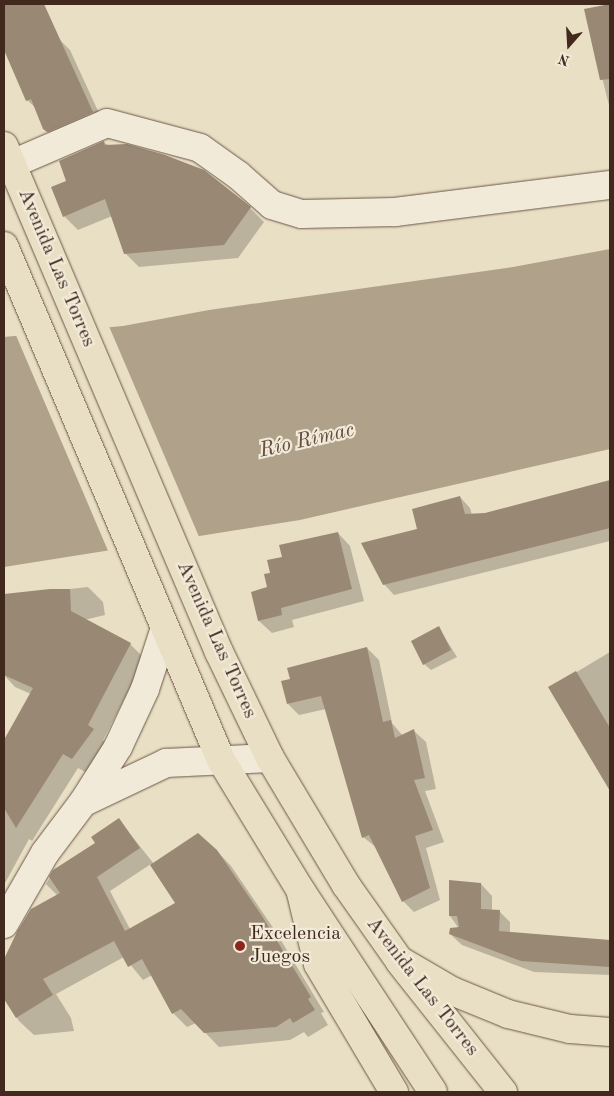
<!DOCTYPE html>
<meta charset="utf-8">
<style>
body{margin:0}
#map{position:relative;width:614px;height:1096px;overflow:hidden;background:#e9dfc4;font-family:"Old Standard TT",serif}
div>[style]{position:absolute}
.water>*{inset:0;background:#b0a18b}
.pier>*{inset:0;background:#e9dfc4}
.shadow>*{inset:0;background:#0003}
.building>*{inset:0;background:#998874}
.roads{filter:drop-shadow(0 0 1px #6c5647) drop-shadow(0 0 1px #6c5647)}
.street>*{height:28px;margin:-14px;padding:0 14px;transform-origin:14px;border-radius:14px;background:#f1ead9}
.secondary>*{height:28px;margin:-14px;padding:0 14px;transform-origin:14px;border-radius:14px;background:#f1ead9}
.primary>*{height:28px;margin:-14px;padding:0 14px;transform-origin:14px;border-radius:14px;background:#e9dfc4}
.highway>*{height:28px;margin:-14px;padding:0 14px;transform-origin:14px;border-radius:14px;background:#e9dfc4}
.dots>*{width:14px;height:14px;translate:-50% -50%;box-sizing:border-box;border:2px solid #f1ead9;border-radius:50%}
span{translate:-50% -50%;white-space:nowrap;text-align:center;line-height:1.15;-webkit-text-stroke:4.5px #f1ead9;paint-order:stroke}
.street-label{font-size:20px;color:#42291d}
.poi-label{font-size:20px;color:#42291d}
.left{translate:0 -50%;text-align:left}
.water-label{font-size:21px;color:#634d3e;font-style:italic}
.frame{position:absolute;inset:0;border:5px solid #42291d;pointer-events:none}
.north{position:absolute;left:544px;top:20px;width:50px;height:50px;-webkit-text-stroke:4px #f1ead9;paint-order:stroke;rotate:199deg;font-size:14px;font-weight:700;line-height:20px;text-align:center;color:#42291d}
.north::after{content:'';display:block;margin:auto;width:18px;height:22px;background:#42291d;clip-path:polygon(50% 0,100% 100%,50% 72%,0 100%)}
</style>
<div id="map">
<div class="water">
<div style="clip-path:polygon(610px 249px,610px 449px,300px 520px,4px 567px,4px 337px,123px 326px,209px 310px,513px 267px)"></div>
</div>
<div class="pier">
<div style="clip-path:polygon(108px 324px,200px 539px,109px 553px,15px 333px)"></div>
</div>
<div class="shadow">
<div style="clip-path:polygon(4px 4px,38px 4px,53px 40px,58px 38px,70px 50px,104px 124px,57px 141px,44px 128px,37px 109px,27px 100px,4px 44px)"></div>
<div style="clip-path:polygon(610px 4px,610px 109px,585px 10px)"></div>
<div style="clip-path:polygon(104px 143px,250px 208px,264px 222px,238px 258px,139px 267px,125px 253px,112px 216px,78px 230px,64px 216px,68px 181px)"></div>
<div style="clip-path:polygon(607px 482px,610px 485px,610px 541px,394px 595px,384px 584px,419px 530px,460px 497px,470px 508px,472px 515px,485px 514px)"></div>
<div style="clip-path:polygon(338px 533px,350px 546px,364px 601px,292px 620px,294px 627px,272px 633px,259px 621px,271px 574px,283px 558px)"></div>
<div style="clip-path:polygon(88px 587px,103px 602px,105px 615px,84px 620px,130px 644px,145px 659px,103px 740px,108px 745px,87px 773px,78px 768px,32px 841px,29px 839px,4px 885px,4px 740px,31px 694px,15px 687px,4px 675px,4px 653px,10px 639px,4px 640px,4px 596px)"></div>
<div style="clip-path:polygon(439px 628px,457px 657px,431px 670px,424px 664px)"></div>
<div style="clip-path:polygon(367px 648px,379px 660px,392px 723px,403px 736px,414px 731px,426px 742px,436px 789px,425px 791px,444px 842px,426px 848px,440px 900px,414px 912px,403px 901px,377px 848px,363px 837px,326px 709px,299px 715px,288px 704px)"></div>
<div style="clip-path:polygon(610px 652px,610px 786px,550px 688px)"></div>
<div style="clip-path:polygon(evenodd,119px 820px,154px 864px,217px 851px,231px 866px,276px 932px,324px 1012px,321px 1013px,328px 1025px,308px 1037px,304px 1032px,290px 1040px,219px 1047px,196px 1023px,187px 1027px,173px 1013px,152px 975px,143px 980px,124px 957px,56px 994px,71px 1018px,74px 1031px,34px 1035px,19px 1021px,4px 997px,4px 963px,32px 910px,58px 896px,46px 884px,54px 871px,97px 843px,119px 820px,151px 864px,177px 904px,130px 929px,110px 891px,151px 864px)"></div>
<div style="clip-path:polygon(481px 884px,492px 896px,492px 911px,499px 911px,510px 922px,510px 933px,610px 941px,610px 975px,534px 972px,462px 945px,450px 934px,460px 930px,450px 916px)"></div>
</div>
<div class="building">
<div style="clip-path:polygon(4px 4px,44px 4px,93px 112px,47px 132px,43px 129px,31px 99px,26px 101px,4px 50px)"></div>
<div style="clip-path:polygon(610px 4px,610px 79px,600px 80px,584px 9px)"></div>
<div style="clip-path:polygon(104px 141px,105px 145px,127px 144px,165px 155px,204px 170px,251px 207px,224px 245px,124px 254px,105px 199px,63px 217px,51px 187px,66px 181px,59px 161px)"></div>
<div style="clip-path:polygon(610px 480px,610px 528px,383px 585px,361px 543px,417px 529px,412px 509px,460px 496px,465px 514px,485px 513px)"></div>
<div style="clip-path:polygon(338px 532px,352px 589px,281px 608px,282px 615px,258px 621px,251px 592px,267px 587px,264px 574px,270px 573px,267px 560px,282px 557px,279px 545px)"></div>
<div style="clip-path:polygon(50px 589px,70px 589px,71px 611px,131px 643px,88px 725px,94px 729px,72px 759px,63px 754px,16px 828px,4px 808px,4px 740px,33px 688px,4px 675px,4px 594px)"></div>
<div style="clip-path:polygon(439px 626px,451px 650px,423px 665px,411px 641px)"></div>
<div style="clip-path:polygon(367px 647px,383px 722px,391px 720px,395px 738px,414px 729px,425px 778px,414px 780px,433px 830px,415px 836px,430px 888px,402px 902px,369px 835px,362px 838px,321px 696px,287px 704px,281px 681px,290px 679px,287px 668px)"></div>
<div style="clip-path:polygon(576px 671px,610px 728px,610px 791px,548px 687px)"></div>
<div style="clip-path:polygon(119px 818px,140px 848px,97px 877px,125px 931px,175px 903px,150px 865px,198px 833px,217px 850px,262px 916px,311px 997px,308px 999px,315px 1010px,293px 1023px,290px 1018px,276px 1027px,204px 1033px,181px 1009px,172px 1014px,142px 959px,128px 967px,114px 941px,43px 979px,53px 995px,16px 1018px,4px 999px,4px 959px,17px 932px,31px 909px,60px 893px,49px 877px,53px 870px,95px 843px,91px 837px)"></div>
<div style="clip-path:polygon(449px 880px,481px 883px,481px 909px,500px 910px,499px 931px,610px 940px,610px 967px,521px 961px,449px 934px,450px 928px,459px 927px,457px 916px,449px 916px)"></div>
</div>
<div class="roads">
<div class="street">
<div style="left:12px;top:164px;width:103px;rotate:-23.3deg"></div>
<div style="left:107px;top:123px;width:96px;rotate:15deg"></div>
<div style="left:200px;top:148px;width:47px;rotate:35.4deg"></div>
<div style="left:238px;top:175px;width:45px;rotate:41.4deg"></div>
<div style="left:272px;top:205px;width:31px;rotate:17deg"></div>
<div style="left:302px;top:214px;width:93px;rotate:-1.2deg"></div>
<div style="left:395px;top:212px;width:217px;rotate:-7.2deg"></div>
</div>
<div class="secondary">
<div style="left:86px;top:801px;width:89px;rotate:-25.4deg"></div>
<div style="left:166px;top:763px;width:104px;rotate:-2.8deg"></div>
<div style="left:4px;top:924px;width:82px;rotate:-60deg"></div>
<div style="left:45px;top:853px;width:65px;rotate:-53.1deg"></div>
<div style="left:84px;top:801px;width:64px;rotate:-57.8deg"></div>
<div style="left:118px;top:747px;width:64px;rotate:-65deg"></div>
<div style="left:145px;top:689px;width:64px;rotate:-71.8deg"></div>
</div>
<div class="primary">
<div style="left:301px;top:893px;width:73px;rotate:76.5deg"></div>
<div style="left:318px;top:964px;width:149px;rotate:59.3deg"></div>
<div style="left:400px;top:962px;width:166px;rotate:51.6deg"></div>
</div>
<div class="highway">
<div style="left:4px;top:146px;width:550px;rotate:66.98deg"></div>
<div style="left:219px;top:652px;width:118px;rotate:64.3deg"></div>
<div style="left:270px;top:758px;width:148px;rotate:59.1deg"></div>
<div style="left:346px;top:885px;width:92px;rotate:54.8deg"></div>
<div style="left:399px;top:960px;width:61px;rotate:30.3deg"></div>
<div style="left:452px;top:991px;width:61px;rotate:22.3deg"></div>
<div style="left:508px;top:1014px;width:64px;rotate:13.6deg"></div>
<div style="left:570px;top:1029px;width:40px;rotate:4.3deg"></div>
<div style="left:4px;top:246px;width:558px;rotate:67.11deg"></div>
<div style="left:221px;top:760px;width:153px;rotate:58.6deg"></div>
<div style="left:301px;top:891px;width:240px;rotate:56.7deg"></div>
</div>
</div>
<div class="dots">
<div style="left:240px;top:946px;background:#8f2418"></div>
</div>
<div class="street-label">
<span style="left:56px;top:268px;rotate:67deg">Avenida Las Torres</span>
<span style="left:216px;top:640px;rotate:66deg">Avenida Las Torres</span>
<span style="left:422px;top:987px;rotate:52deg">Avenida Las Torres</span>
</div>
<div class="poi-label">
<span class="left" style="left:250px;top:946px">Excelencia<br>Juegos</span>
</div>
<div class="water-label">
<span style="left:307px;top:441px;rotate:-13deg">Río Rímac</span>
</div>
<div class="frame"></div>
<div class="north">N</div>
</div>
